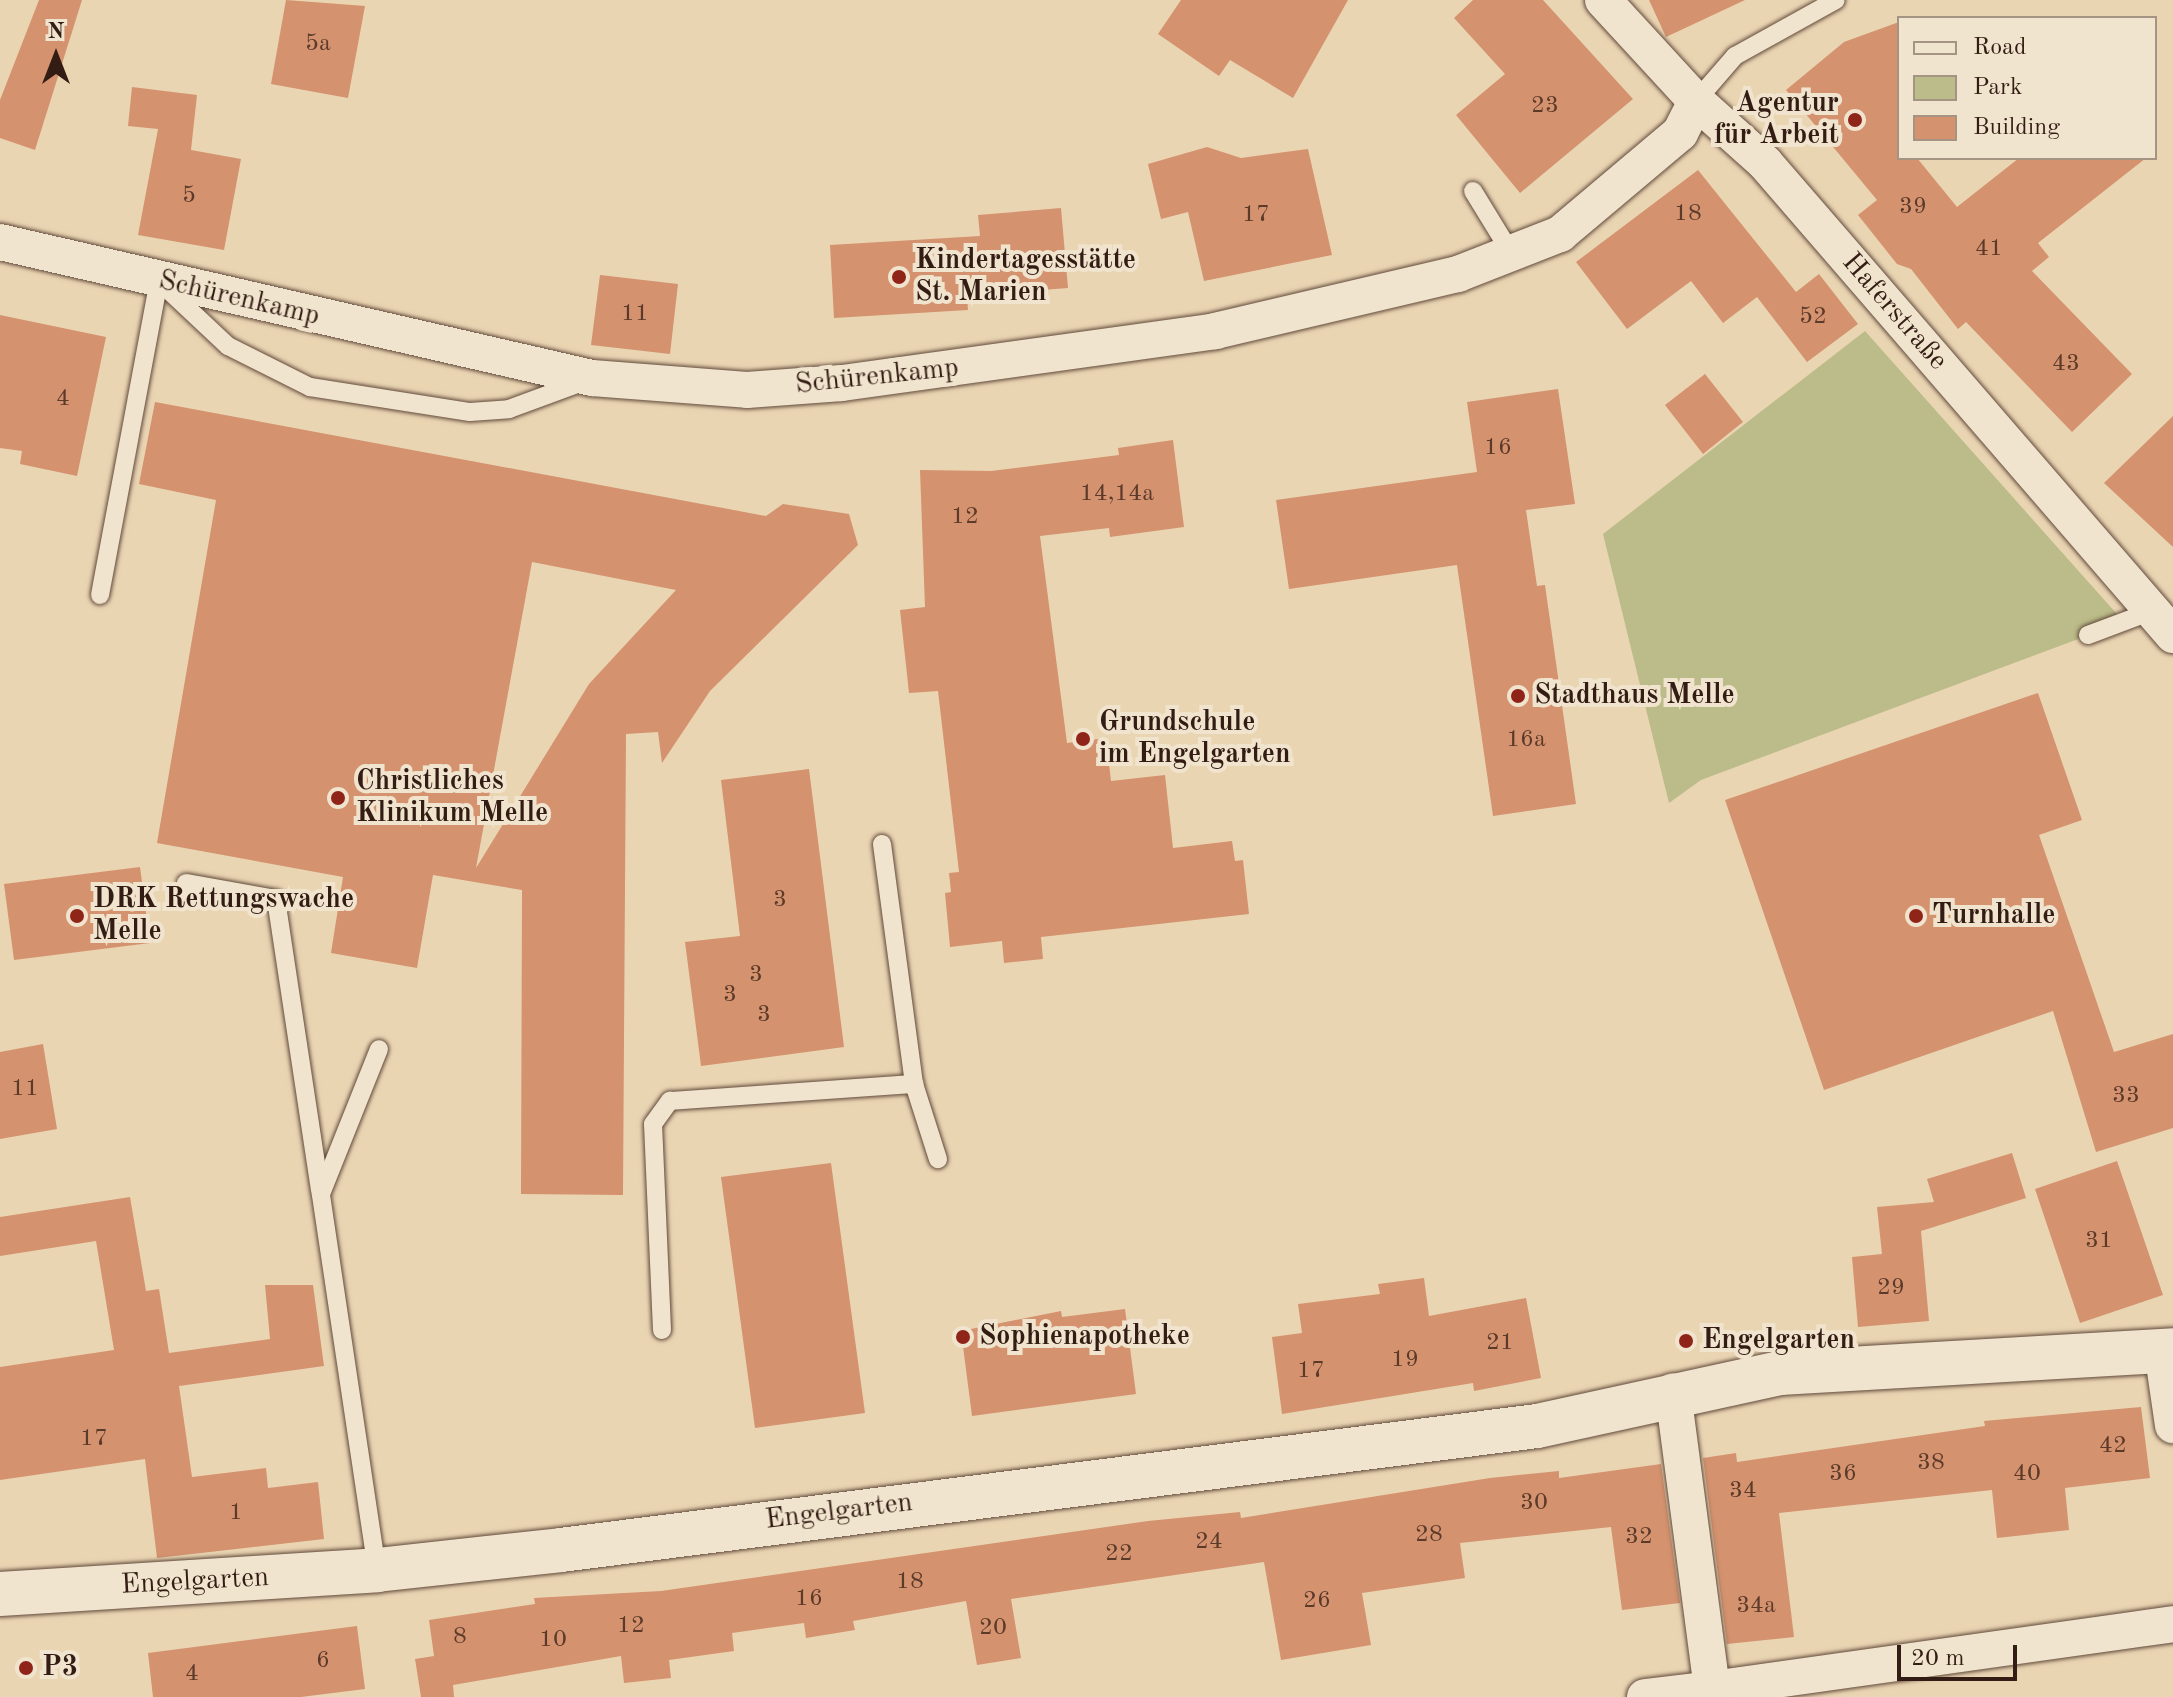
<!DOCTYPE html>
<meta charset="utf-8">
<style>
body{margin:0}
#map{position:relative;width:2173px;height:1697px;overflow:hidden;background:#ead5b3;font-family:"Old Standard TT",serif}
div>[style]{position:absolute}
.green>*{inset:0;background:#bbbc89}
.building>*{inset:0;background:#d4926f}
.roads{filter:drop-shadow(0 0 2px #614a3b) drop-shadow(0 0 2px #614a3b)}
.service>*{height:18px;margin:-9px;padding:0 9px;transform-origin:9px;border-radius:9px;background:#f1e4ce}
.minor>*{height:36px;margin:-18px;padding:0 18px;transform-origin:18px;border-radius:18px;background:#f1e4ce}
.tertiary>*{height:44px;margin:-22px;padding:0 22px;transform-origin:22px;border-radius:22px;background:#f1e4ce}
.dots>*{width:22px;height:22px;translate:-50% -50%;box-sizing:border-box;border:4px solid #f1e4ce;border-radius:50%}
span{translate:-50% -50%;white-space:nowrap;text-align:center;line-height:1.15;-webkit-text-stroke:8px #f1e4ce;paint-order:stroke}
.number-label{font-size:24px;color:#5b3a2a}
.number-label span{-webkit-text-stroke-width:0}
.poi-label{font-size:28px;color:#331c13;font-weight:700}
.right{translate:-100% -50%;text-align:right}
.left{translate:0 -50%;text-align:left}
.street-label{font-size:28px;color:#331c13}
.legend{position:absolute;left:1897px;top:16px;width:260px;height:144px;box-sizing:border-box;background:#f1e4ce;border:2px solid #a59483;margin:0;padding:10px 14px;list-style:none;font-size:24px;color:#331c13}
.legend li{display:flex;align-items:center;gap:16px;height:40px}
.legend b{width:40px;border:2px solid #a59483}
.north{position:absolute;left:16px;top:16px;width:80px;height:80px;-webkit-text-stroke:6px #f1e4ce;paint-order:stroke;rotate:0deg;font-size:22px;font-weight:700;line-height:32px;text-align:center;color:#331c13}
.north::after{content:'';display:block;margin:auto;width:28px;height:36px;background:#331c13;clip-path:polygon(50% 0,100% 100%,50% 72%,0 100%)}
.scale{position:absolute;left:1897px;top:1645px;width:120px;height:36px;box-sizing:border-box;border:4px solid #331c13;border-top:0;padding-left:10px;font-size:24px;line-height:28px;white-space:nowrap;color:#331c13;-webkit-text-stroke:6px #f1e4ce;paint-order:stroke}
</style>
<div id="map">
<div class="green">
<div style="clip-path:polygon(1865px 331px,2124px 622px,1701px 780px,1669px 803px,1603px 534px)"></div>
</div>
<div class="building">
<div style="clip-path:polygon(39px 0,82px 0,35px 150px,0 138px,0 100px)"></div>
<div style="clip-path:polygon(286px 0,365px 6px,348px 98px,271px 84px)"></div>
<div style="clip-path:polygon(1181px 0,1348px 0,1293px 98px,1230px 60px,1219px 76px,1158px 34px)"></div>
<div style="clip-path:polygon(1473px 0,1543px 0,1633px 99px,1520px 193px,1456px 115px,1505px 74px,1454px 18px)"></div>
<div style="clip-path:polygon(1649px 0,1745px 0,1666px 37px)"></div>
<div style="clip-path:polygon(1899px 22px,1899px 158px,1917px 158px,1957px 207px,2019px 158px,2146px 158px,2038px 243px,2049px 257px,2032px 271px,2132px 374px,2072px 432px,1966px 322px,1958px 329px,1911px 269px,1897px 264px,1858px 215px,1877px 200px,1786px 90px,1844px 42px)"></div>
<div style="clip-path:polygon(132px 87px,197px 95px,191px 150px,241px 159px,224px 250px,138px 235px,158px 129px,128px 126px)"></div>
<div style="clip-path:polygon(1207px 147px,1241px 158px,1308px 149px,1332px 255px,1204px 281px,1188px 212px,1161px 219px,1148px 164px)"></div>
<div style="clip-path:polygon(1698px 170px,1796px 292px,1819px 274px,1858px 324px,1807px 362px,1757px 297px,1723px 323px,1691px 281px,1627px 329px,1576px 262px)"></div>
<div style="clip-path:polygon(1061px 208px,1068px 288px,967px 296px,968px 310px,834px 318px,830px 245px,980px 236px,978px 215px)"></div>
<div style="clip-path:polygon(600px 275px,678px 284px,670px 354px,591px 345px)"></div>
<div style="clip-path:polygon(0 315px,106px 337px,77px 476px,20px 464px,22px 451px,0 448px)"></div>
<div style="clip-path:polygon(1705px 374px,1743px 422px,1703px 454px,1665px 405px)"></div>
<div style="clip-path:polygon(1558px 389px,1575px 504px,1526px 510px,1537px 586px,1545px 585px,1576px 804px,1493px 816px,1457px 565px,1289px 589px,1276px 500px,1477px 472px,1467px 402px)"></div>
<div style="clip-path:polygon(evenodd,155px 402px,766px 516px,783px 504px,849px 514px,858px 545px,710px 691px,662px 763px,658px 732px,626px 734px,623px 1195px,521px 1194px,522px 890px,433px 875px,417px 968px,331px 953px,343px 877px,157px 843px,216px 500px,139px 484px,155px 402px,532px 562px,676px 590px,589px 684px,476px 868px,532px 562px)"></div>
<div style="clip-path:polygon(2173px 416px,2173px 547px,2104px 483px)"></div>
<div style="clip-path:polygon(1173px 440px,1184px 527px,1110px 537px,1109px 528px,1040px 536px,1067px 743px,1106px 738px,1111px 781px,1165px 775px,1173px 848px,1232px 841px,1235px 861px,1243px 860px,1249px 914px,1041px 937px,1043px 959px,1004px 963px,1002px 941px,950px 947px,945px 893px,951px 892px,949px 873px,959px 872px,938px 691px,909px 693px,900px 610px,925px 607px,920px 470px,991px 471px,1119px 455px,1118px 448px)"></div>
<div style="clip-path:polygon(2038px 693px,2082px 820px,2039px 835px,2114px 1052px,2173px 1034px,2173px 1128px,2096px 1152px,2053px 1011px,1824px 1090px,1725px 800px)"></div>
<div style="clip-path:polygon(809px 769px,844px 1047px,701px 1066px,685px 942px,740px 936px,721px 780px)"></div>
<div style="clip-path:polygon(140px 867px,150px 943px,14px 960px,4px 884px)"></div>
<div style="clip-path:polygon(43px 1044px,57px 1129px,0 1139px,0 1052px)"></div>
<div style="clip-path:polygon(2012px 1153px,2026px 1198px,1921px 1231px,1929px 1321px,1858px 1327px,1852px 1257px,1882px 1254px,1877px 1207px,1934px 1202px,1927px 1179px)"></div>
<div style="clip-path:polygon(2117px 1161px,2163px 1295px,2080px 1323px,2035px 1189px)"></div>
<div style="clip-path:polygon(831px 1163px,865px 1413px,755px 1428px,721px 1177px)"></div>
<div style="clip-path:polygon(130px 1197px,146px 1291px,159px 1289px,169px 1353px,270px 1339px,265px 1285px,313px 1285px,324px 1366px,179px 1386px,192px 1477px,266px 1468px,268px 1488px,318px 1482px,324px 1539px,157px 1558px,145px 1459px,0 1480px,0 1367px,114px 1350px,96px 1241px,0 1256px,0 1217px)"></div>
<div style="clip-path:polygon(1424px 1278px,1429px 1316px,1526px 1298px,1541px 1378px,1474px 1391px,1473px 1383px,1282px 1414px,1272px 1337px,1302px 1333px,1298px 1304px,1380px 1294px,1378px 1284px)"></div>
<div style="clip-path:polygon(1125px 1309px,1136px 1394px,972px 1416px,961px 1331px,1061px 1311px,1062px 1317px)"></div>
<div style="clip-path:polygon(2141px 1407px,2150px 1478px,2065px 1488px,2069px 1530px,1997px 1538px,1992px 1490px,1779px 1513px,1794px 1637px,1727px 1644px,1703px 1458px,1736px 1453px,1737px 1462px,1985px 1426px,1984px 1421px)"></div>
<div style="clip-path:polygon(1661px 1464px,1680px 1603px,1622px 1610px,1611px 1527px,1460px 1543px,1465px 1578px,1362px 1593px,1371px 1645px,1281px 1660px,1264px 1562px,1011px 1599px,1021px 1658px,977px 1665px,966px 1601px,853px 1621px,855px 1630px,806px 1638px,804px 1623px,732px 1633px,734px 1651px,669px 1660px,671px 1678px,624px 1683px,621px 1656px,453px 1685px,454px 1697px,421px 1697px,415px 1659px,434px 1656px,429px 1620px,535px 1604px,534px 1598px,661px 1591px,1148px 1521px,1240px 1512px,1241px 1518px,1490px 1478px,1559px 1471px,1559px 1478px)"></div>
<div style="clip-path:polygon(357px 1626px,365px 1689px,301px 1697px,153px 1697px,148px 1653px)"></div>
</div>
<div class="roads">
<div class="service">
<div style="left:1696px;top:101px;width:60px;rotate:-49.1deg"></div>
<div style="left:1735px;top:56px;width:115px;rotate:-29deg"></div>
<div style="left:1473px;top:191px;width:73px;rotate:58.5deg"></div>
<div style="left:164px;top:286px;width:88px;rotate:43.2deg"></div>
<div style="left:228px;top:346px;width:92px;rotate:26.6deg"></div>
<div style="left:310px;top:387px;width:162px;rotate:8.9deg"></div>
<div style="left:470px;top:412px;width:39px;rotate:-4deg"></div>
<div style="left:509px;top:409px;width:81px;rotate:-20.2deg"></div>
<div style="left:100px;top:595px;width:319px;rotate:-79.4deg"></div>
<div style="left:2088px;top:635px;width:68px;rotate:-20.6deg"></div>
<div style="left:882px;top:844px;width:242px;rotate:82.4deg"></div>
<div style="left:914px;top:1084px;width:79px;rotate:72.3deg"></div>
<div style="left:186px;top:883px;width:91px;rotate:10.1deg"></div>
<div style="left:276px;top:899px;width:295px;rotate:81.4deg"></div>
<div style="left:662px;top:1330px;width:206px;rotate:-92.5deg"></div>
<div style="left:653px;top:1124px;width:29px;rotate:-54deg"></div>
<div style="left:670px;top:1101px;width:245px;rotate:-4deg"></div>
<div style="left:377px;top:1570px;width:380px;rotate:-98.5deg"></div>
<div style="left:321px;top:1194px;width:156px;rotate:-68.2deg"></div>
</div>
<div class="minor">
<div style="left:1603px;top:0;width:137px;rotate:47.4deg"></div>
<div style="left:1696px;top:101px;width:93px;rotate:41.9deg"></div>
<div style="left:1765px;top:163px;width:624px;rotate:49.16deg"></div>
<div style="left:0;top:242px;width:607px;rotate:12.94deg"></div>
<div style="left:592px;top:378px;width:155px;rotate:4.4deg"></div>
<div style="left:747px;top:390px;width:95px;rotate:-4.2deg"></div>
<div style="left:842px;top:383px;width:377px;rotate:-7.9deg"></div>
<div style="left:1215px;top:331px;width:250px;rotate:-13.2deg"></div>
<div style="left:1458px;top:274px;width:110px;rotate:-21.4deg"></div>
<div style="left:1560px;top:234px;width:157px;rotate:-40.1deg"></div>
<div style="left:1680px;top:133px;width:36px;rotate:-63deg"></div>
<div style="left:2162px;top:1350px;width:76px;rotate:81.7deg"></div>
<div style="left:1712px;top:1689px;width:466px;rotate:-8deg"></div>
<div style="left:1645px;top:1697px;width:67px;rotate:-6.8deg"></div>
<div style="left:1712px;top:1689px;width:300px;rotate:-97.5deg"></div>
</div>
<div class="tertiary">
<div style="left:0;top:1594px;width:378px;rotate:-3.6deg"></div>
<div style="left:377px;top:1570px;width:185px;rotate:-6.2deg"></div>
<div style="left:561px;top:1550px;width:984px;rotate:-7.24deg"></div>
<div style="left:1537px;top:1426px;width:249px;rotate:-12.3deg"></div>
<div style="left:1780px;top:1373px;width:394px;rotate:-3.3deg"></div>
</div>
</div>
<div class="dots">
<div style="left:1855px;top:120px;background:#8f2418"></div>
<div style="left:899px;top:277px;background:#8f2418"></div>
<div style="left:1518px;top:696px;background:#8f2418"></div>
<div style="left:1083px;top:739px;background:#8f2418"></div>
<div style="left:338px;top:798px;background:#8f2418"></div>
<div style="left:77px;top:916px;background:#8f2418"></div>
<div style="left:1916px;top:916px;background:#8f2418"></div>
<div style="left:963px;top:1337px;background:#8f2418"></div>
<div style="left:1686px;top:1341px;background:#8f2418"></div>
<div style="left:26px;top:1668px;background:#8f2418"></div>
</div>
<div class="number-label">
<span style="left:318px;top:45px">5a</span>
<span style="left:1545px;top:107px">23</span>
<span style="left:189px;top:197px">5</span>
<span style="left:1913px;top:208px">39</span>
<span style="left:1688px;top:215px">18</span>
<span style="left:1256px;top:216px">17</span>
<span style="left:1989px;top:250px">41</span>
<span style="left:635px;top:315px">11</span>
<span style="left:1813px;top:318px">52</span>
<span style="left:2066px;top:365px">43</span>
<span style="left:63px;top:400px">4</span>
<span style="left:1498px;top:449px">16</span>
<span style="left:1117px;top:495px">14,14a</span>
<span style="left:965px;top:518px">12</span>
<span style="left:1526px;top:741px">16a</span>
<span style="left:780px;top:901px">3</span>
<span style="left:756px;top:976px">3</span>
<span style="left:730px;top:996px">3</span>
<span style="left:764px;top:1016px">3</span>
<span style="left:25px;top:1090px">11</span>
<span style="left:2126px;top:1097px">33</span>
<span style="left:2099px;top:1242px">31</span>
<span style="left:1891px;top:1289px">29</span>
<span style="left:1500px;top:1344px">21</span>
<span style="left:1405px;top:1361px">19</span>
<span style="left:1311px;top:1372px">17</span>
<span style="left:94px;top:1440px">17</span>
<span style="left:2113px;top:1447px">42</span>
<span style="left:1931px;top:1464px">38</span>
<span style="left:1843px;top:1475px">36</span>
<span style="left:2027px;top:1475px">40</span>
<span style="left:1743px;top:1492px">34</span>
<span style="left:1534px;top:1504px">30</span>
<span style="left:236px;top:1514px">1</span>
<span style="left:1429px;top:1536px">28</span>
<span style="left:1639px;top:1538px">32</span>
<span style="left:1209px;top:1543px">24</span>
<span style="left:1119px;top:1555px">22</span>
<span style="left:910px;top:1583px">18</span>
<span style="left:809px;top:1600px">16</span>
<span style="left:1317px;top:1602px">26</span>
<span style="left:1756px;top:1607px">34a</span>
<span style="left:631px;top:1627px">12</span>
<span style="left:993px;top:1629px">20</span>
<span style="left:460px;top:1638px">8</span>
<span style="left:553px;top:1641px">10</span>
<span style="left:323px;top:1662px">6</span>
<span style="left:192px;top:1675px">4</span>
</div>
<div class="poi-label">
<span class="right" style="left:1839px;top:120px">Agentur<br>für Arbeit</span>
<span class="left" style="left:915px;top:277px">Kindertagesstätte<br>St. Marien</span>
<span class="left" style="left:1534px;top:696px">Stadthaus Melle</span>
<span class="left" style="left:1099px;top:739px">Grundschule<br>im Engelgarten</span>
<span class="left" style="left:356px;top:798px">Christliches<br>Klinikum Melle</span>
<span class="left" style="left:93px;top:916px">DRK Rettungswache<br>Melle</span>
<span class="left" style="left:1932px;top:916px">Turnhalle</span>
<span class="left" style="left:979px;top:1337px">Sophienapotheke</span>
<span class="left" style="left:1702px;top:1341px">Engelgarten</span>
<span class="left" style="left:42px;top:1668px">P3</span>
</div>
<div class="street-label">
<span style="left:239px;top:299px;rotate:13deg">Schürenkamp</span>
<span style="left:1894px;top:312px;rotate:49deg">Haferstraße</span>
<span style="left:877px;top:377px;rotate:-6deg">Schürenkamp</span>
<span style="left:839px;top:1512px;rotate:-7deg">Engelgarten</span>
<span style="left:195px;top:1582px;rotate:-3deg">Engelgarten</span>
</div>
<ul class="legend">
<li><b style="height:10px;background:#f1e4ce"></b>Road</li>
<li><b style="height:22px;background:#bbbc89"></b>Park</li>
<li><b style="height:22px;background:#d4926f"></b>Building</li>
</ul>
<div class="north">N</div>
<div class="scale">20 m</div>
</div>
